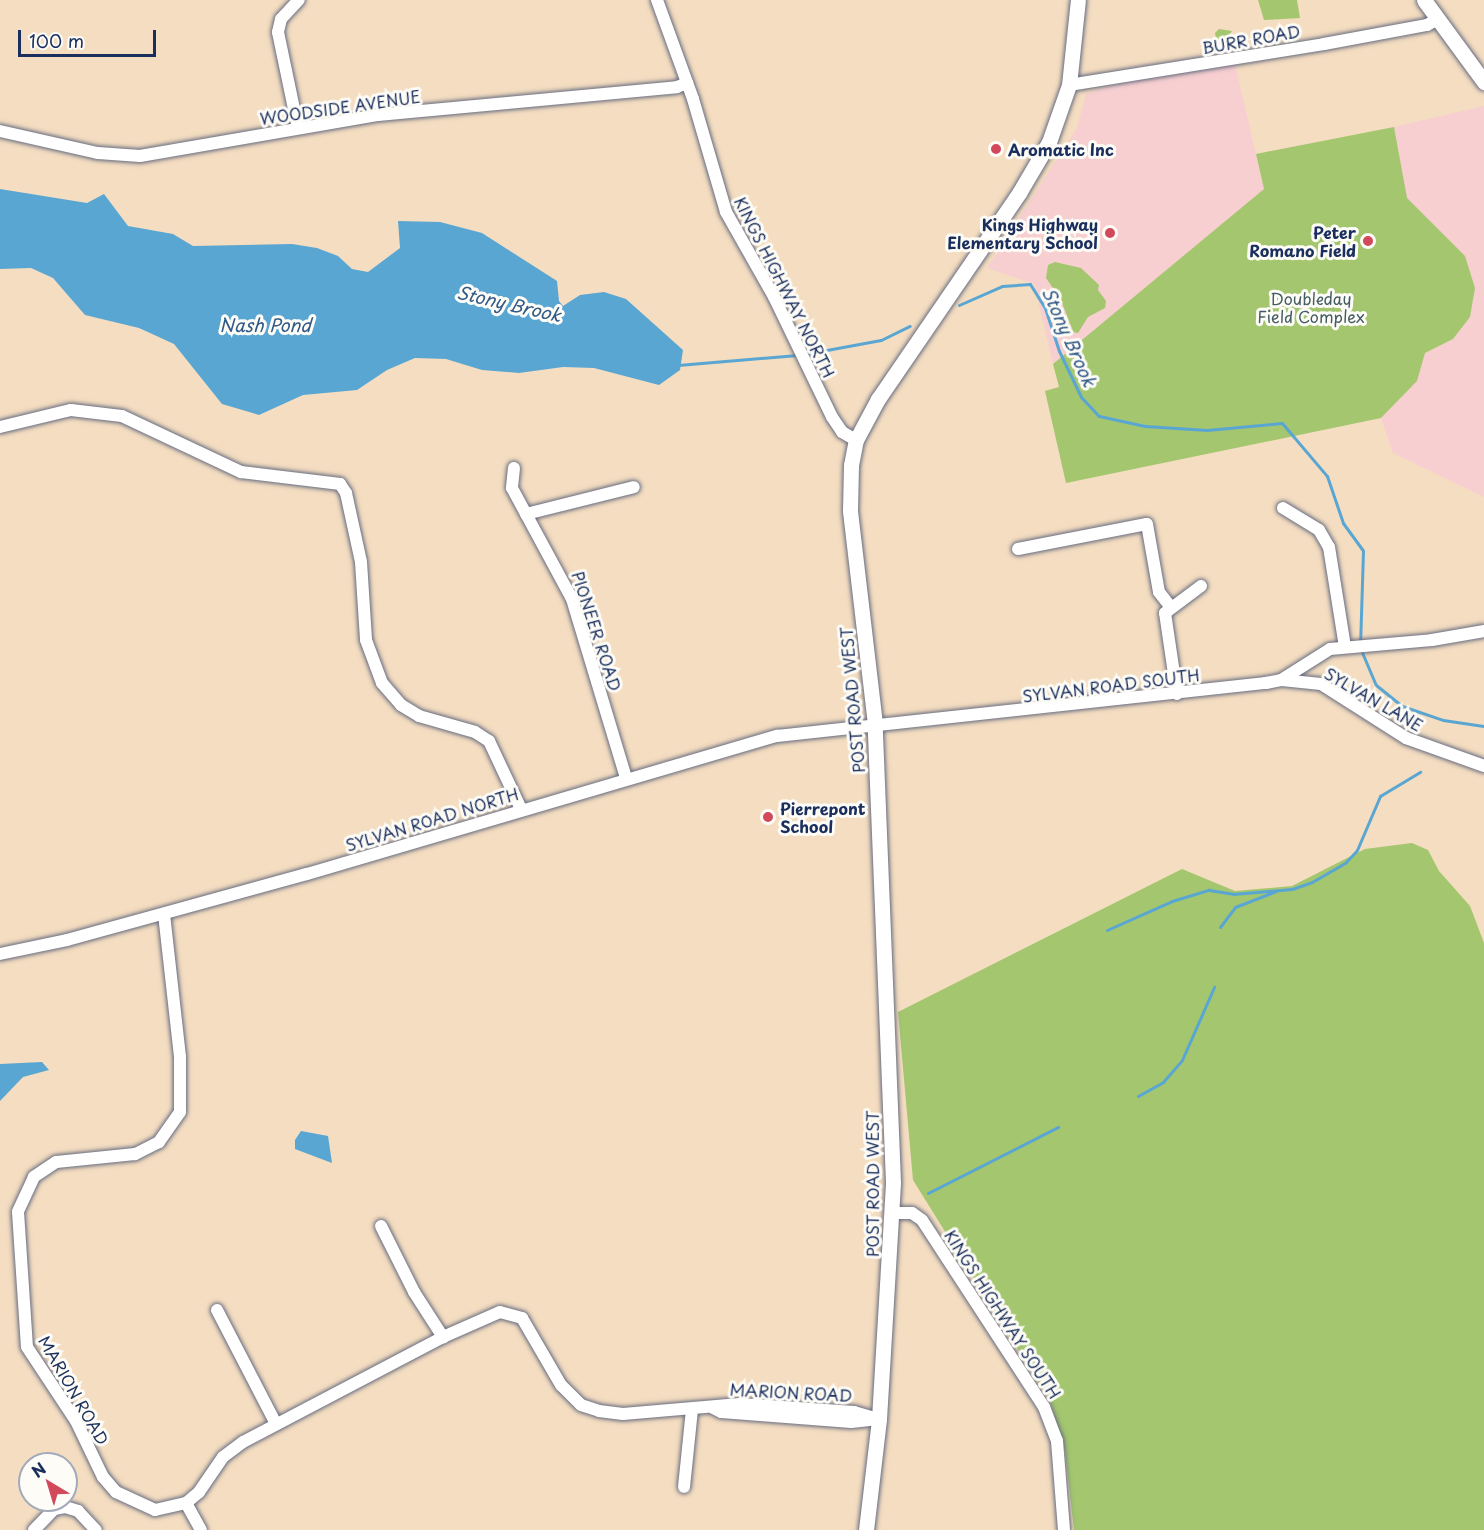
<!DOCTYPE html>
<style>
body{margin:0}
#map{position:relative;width:1484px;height:1530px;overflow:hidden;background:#f4ddc0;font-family:"Playpen Sans",sans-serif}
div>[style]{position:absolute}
.built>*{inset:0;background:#f7cfd0}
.green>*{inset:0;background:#a3c66f}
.water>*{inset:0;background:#5aa6d3}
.stream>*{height:3px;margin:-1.5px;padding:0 1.5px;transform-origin:1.5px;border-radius:1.5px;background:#5aa6d3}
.roads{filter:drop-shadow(0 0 2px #676c80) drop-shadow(0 0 2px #676c80)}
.minor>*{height:12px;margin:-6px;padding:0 6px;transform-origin:6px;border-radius:6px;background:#fff}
.major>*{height:15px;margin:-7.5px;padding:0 7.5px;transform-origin:7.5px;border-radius:7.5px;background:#fff}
.dots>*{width:16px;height:16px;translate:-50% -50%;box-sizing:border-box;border:3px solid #fdfcf7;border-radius:50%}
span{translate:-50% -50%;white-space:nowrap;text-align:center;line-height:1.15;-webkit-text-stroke:6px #fdfcf7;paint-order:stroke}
.street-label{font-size:16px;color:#1b2f5e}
.poi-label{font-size:16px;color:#1b2f5e;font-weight:700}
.left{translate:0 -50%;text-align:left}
.right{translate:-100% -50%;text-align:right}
.park-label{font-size:16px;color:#445c63}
.water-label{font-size:18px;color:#315987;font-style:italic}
.north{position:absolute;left:18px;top:1452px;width:60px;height:60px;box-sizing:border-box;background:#fdfcf7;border:2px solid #a3aaba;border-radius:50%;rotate:322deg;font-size:16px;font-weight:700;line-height:24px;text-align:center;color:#1b2f5e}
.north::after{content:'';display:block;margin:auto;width:21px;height:27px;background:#d1495b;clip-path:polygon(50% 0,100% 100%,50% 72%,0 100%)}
.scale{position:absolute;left:18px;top:30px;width:138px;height:27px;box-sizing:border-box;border:3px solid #1b2f5e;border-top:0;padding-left:8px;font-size:18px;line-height:21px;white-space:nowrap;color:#1b2f5e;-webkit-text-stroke:4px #fdfcf7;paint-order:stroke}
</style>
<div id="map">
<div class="built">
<div style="clip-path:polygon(1235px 64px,1264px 189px,1053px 364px,1034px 284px,987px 268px,1077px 128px,1086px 94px,1108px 86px)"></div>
<div style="clip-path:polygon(1484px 106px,1484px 497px,1393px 453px,1381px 418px,1417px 381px,1425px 353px,1453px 339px,1470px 317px,1465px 256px,1406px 198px,1394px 127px)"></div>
</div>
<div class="green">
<div style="clip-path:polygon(1258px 0,1297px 0,1300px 18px,1264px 20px)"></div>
<div style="clip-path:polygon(1219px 29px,1232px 31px,1227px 39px,1217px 44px,1215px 33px)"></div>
<div style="clip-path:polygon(1394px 127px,1407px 198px,1465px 256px,1475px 288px,1470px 317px,1453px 339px,1425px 353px,1417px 381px,1381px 418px,1066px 483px,1045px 391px,1059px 387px,1053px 364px,1264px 189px,1256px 154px)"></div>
<div style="clip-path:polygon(1055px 262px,1081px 268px,1099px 285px,1098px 290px,1106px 301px,1105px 308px,1088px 317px,1078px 333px,1073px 332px,1061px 300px,1046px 278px,1048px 265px)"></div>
<div style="clip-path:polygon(1412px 843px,1428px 850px,1439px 871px,1470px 906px,1484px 943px,1484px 1530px,1074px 1530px,1065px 1451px,1050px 1401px,913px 1180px,898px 1012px,1182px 869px,1235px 891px,1292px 886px,1365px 849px)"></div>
</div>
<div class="water">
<div style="clip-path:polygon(0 189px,87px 203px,104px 194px,128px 226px,173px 234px,193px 246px,292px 244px,317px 248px,338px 256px,352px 269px,368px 272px,400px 248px,398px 221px,440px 222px,482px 233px,557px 281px,559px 301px,563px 306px,580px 295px,604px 292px,626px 299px,683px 350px,680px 370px,659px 385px,594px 368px,563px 367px,519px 373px,482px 370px,446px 359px,415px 358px,387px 370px,357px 390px,303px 395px,259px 415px,222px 404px,174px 344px,139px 328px,85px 315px,53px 278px,31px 268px,0 269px)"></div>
<div style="clip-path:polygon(42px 1062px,49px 1070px,23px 1077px,0 1101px,0 1064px)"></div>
<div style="clip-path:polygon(301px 1131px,328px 1136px,332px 1163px,295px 1149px,295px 1140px)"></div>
</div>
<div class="stream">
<div style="left:959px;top:305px;width:47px;rotate:-23.8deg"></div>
<div style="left:1002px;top:286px;width:28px;rotate:-4deg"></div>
<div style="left:1030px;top:284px;width:28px;rotate:58deg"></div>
<div style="left:1045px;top:308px;width:45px;rotate:72deg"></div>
<div style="left:1059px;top:351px;width:51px;rotate:64.4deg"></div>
<div style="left:1081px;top:397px;width:26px;rotate:47deg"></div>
<div style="left:1099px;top:416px;width:47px;rotate:12.3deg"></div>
<div style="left:1145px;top:426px;width:62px;rotate:3.7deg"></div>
<div style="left:1207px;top:430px;width:75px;rotate:-5.3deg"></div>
<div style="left:1282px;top:423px;width:70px;rotate:49.7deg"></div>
<div style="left:1327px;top:476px;width:50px;rotate:71.2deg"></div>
<div style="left:1343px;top:523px;width:34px;rotate:54deg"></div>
<div style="left:1363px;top:551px;width:93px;rotate:91.8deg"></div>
<div style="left:805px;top:354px;width:77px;rotate:-10.4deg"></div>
<div style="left:881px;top:340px;width:32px;rotate:-26deg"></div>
<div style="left:678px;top:365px;width:120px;rotate:-4.8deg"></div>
<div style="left:1361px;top:650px;width:38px;rotate:67deg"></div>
<div style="left:1376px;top:685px;width:33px;rotate:39deg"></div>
<div style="left:1402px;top:706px;width:43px;rotate:18.9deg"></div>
<div style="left:1443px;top:720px;width:41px;rotate:8.3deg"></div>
<div style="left:1220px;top:927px;width:25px;rotate:-53deg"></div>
<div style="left:1235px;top:907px;width:44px;rotate:-21.3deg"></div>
<div style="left:1107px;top:930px;width:71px;rotate:-24deg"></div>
<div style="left:1172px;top:901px;width:39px;rotate:-17deg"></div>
<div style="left:1209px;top:890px;width:24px;rotate:9deg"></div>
<div style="left:1233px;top:894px;width:59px;rotate:-4.8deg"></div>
<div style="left:1292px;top:889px;width:21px;rotate:-19deg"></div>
<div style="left:1312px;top:882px;width:39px;rotate:-30deg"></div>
<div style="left:1346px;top:862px;width:16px;rotate:-47deg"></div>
<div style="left:1357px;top:850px;width:59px;rotate:-66.9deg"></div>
<div style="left:1380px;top:796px;width:47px;rotate:-31deg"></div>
<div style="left:1138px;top:1096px;width:29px;rotate:-29deg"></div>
<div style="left:1163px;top:1082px;width:29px;rotate:-49deg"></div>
<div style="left:1182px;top:1060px;width:80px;rotate:-66.3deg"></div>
<div style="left:928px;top:1193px;width:146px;rotate:-26.9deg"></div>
</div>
<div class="roads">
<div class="minor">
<div style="left:657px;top:0;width:105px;rotate:70deg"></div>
<div style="left:693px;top:99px;width:118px;rotate:73.7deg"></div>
<div style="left:726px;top:212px;width:98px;rotate:60.5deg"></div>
<div style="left:774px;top:297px;width:133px;rotate:64.2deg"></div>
<div style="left:832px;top:417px;width:18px;rotate:56deg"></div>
<div style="left:842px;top:432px;width:16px;rotate:30deg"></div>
<div style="left:1069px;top:85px;width:258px;rotate:-9.1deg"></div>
<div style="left:1324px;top:44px;width:105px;rotate:-10.5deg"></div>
<div style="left:1427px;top:25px;width:10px;rotate:-29deg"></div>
<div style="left:298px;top:128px;width:98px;rotate:-101.8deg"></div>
<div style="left:278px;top:32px;width:13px;rotate:-77deg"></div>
<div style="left:281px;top:19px;width:26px;rotate:-47deg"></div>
<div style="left:0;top:131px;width:100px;rotate:12.7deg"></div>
<div style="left:98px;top:153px;width:42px;rotate:4.1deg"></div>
<div style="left:140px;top:156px;width:242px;rotate:-9.8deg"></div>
<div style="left:378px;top:115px;width:300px;rotate:-5.3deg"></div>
<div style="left:677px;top:87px;width:11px;rotate:-22deg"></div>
<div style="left:0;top:427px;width:73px;rotate:-13.5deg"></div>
<div style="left:71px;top:410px;width:51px;rotate:6.7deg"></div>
<div style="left:122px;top:416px;width:132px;rotate:25.2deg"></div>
<div style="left:241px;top:472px;width:100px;rotate:6.9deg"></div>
<div style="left:340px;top:484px;width:11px;rotate:56deg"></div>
<div style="left:346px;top:493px;width:71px;rotate:77.7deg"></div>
<div style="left:361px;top:562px;width:78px;rotate:86.3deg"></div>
<div style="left:366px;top:640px;width:46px;rotate:69.6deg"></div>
<div style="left:382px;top:683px;width:29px;rotate:49deg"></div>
<div style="left:401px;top:705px;width:21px;rotate:31deg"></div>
<div style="left:419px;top:716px;width:58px;rotate:15.9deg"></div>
<div style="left:475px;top:732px;width:17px;rotate:33deg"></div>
<div style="left:489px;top:741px;width:75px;rotate:64.8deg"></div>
<div style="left:514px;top:468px;width:20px;rotate:96deg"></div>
<div style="left:512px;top:488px;width:126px;rotate:61.6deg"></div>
<div style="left:572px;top:599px;width:187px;rotate:73.2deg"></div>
<div style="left:1283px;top:508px;width:42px;rotate:31.4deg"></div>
<div style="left:1319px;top:530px;width:20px;rotate:60deg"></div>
<div style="left:1329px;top:547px;width:101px;rotate:80.9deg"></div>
<div style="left:526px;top:514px;width:111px;rotate:-14deg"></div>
<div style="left:1018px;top:549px;width:131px;rotate:-11deg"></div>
<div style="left:1147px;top:524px;width:69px;rotate:80deg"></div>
<div style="left:1159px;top:592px;width:18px;rotate:52deg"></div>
<div style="left:1282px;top:680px;width:39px;rotate:6deg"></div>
<div style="left:1321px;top:684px;width:101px;rotate:32.4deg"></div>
<div style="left:1406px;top:738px;width:83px;rotate:19.7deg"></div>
<div style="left:1177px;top:694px;width:82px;rotate:-98.4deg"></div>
<div style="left:1165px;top:613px;width:45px;rotate:-36.9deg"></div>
<div style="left:164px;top:914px;width:144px;rotate:83.6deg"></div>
<div style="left:180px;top:1057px;width:55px;rotate:90deg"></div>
<div style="left:180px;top:1112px;width:37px;rotate:125deg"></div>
<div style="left:159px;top:1142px;width:27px;rotate:153deg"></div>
<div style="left:135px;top:1154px;width:79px;rotate:174.2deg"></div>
<div style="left:56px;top:1162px;width:27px;rotate:146deg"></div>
<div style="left:34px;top:1177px;width:38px;rotate:115deg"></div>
<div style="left:18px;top:1212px;width:135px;rotate:86.2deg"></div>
<div style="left:27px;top:1347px;width:89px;rotate:56.5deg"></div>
<div style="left:76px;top:1421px;width:62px;rotate:64.3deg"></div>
<div style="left:103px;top:1477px;width:20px;rotate:49deg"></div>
<div style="left:116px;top:1492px;width:43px;rotate:24.8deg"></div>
<div style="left:155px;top:1510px;width:32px;rotate:-13deg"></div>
<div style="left:186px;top:1503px;width:17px;rotate:-40deg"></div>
<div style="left:199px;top:1492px;width:42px;rotate:-55.6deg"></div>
<div style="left:223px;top:1457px;width:25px;rotate:-37deg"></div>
<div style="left:243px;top:1442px;width:226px;rotate:-27.7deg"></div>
<div style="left:443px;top:1337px;width:62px;rotate:-23.7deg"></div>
<div style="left:500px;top:1312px;width:23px;rotate:15deg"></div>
<div style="left:522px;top:1318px;width:78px;rotate:59.8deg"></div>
<div style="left:561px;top:1385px;width:28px;rotate:45deg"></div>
<div style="left:581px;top:1405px;width:19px;rotate:18deg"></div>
<div style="left:599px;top:1411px;width:24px;rotate:7deg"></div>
<div style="left:623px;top:1414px;width:117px;rotate:-4.9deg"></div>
<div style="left:740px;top:1404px;width:114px;rotate:4deg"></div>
<div style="left:854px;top:1412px;width:26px;rotate:16deg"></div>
<div style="left:879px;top:1419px;width:28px;rotate:174deg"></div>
<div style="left:851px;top:1422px;width:130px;rotate:-175.6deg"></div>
<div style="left:721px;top:1412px;width:9px;rotate:-153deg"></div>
<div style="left:0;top:954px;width:68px;rotate:-11.8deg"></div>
<div style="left:67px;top:940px;width:249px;rotate:-15.4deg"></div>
<div style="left:307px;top:874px;width:490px;rotate:-16.4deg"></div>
<div style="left:777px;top:736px;width:492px;rotate:-6.2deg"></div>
<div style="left:1266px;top:683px;width:15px;rotate:-11deg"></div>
<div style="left:1281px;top:680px;width:58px;rotate:-32.3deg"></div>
<div style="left:1330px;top:649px;width:102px;rotate:-5deg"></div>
<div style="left:1432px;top:640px;width:53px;rotate:-9.8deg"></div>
<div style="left:893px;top:1213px;width:19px"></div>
<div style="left:912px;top:1213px;width:12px;rotate:35deg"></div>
<div style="left:922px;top:1220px;width:223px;rotate:56.9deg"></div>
<div style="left:1044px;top:1407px;width:36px;rotate:69deg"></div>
<div style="left:1057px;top:1441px;width:89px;rotate:85.5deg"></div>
<div style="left:381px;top:1226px;width:74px;rotate:63.4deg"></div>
<div style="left:414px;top:1292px;width:54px;rotate:57.2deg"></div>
<div style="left:217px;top:1310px;width:128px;rotate:62.6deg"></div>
<div style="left:684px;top:1487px;width:77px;rotate:-84.1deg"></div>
<div style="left:186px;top:1503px;width:31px;rotate:61deg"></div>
<div style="left:34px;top:1530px;width:29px;rotate:-46deg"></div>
<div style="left:54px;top:1509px;width:11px;rotate:-10deg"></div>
<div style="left:65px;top:1507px;width:14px;rotate:17deg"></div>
<div style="left:78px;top:1511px;width:26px;rotate:47deg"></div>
</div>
<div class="major">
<div style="left:1424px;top:0;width:102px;rotate:53.8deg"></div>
<div style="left:866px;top:1530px;width:112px;rotate:-83.3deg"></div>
<div style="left:879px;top:1419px;width:237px;rotate:-86.6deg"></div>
<div style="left:893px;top:1182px;width:458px;rotate:-92.3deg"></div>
<div style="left:875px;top:724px;width:215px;rotate:-96.7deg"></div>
<div style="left:850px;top:510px;width:45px;rotate:-88.7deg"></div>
<div style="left:851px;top:465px;width:25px;rotate:-79deg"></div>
<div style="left:856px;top:440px;width:47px;rotate:-61.8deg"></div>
<div style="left:878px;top:399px;width:250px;rotate:-55.6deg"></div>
<div style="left:1019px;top:193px;width:59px;rotate:-59.5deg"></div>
<div style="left:1049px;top:142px;width:60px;rotate:-70.7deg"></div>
<div style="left:1069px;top:85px;width:85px;rotate:-84deg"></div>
</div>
</div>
<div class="dots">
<div style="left:996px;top:149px;background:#d1495b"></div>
<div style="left:1110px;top:233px;background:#d1495b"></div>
<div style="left:1368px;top:241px;background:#d1495b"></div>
<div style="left:768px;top:817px;background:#d1495b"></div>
</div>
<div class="street-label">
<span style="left:1251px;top:39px;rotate:-10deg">BURR ROAD</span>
<span style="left:340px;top:107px;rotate:-8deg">WOODSIDE AVENUE</span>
<span style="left:785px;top:287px;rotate:63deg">KINGS HIGHWAY NORTH</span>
<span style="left:597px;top:631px;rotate:72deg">PIONEER ROAD</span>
<span style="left:1111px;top:685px;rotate:-7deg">SYLVAN ROAD SOUTH</span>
<span style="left:1374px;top:699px;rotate:30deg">SYLVAN LANE</span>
<span style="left:852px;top:700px;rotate:-95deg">POST ROAD WEST</span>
<span style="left:432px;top:819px;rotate:-17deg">SYLVAN ROAD NORTH</span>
<span style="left:872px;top:1184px;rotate:-90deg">POST ROAD WEST</span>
<span style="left:1003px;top:1314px;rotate:57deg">KINGS HIGHWAY SOUTH</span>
<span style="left:74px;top:1390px;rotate:60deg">MARION ROAD</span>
<span style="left:791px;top:1392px;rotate:3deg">MARION ROAD</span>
</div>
<div class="poi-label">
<span class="left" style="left:1008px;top:149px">Aromatic Inc</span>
<span class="right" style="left:1098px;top:233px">Kings Highway<br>Elementary School</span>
<span class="right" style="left:1356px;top:241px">Peter<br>Romano Field</span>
<span class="left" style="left:780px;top:817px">Pierrepont<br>School</span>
</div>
<div class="park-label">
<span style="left:1311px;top:307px">Doubleday<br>Field Complex</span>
</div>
<div class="water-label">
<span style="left:509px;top:304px;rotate:13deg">Stony Brook</span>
<span style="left:265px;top:325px">Nash Pond</span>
<span style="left:1069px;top:337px;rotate:66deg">Stony Brook</span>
</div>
<div class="north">N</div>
<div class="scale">100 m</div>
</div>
